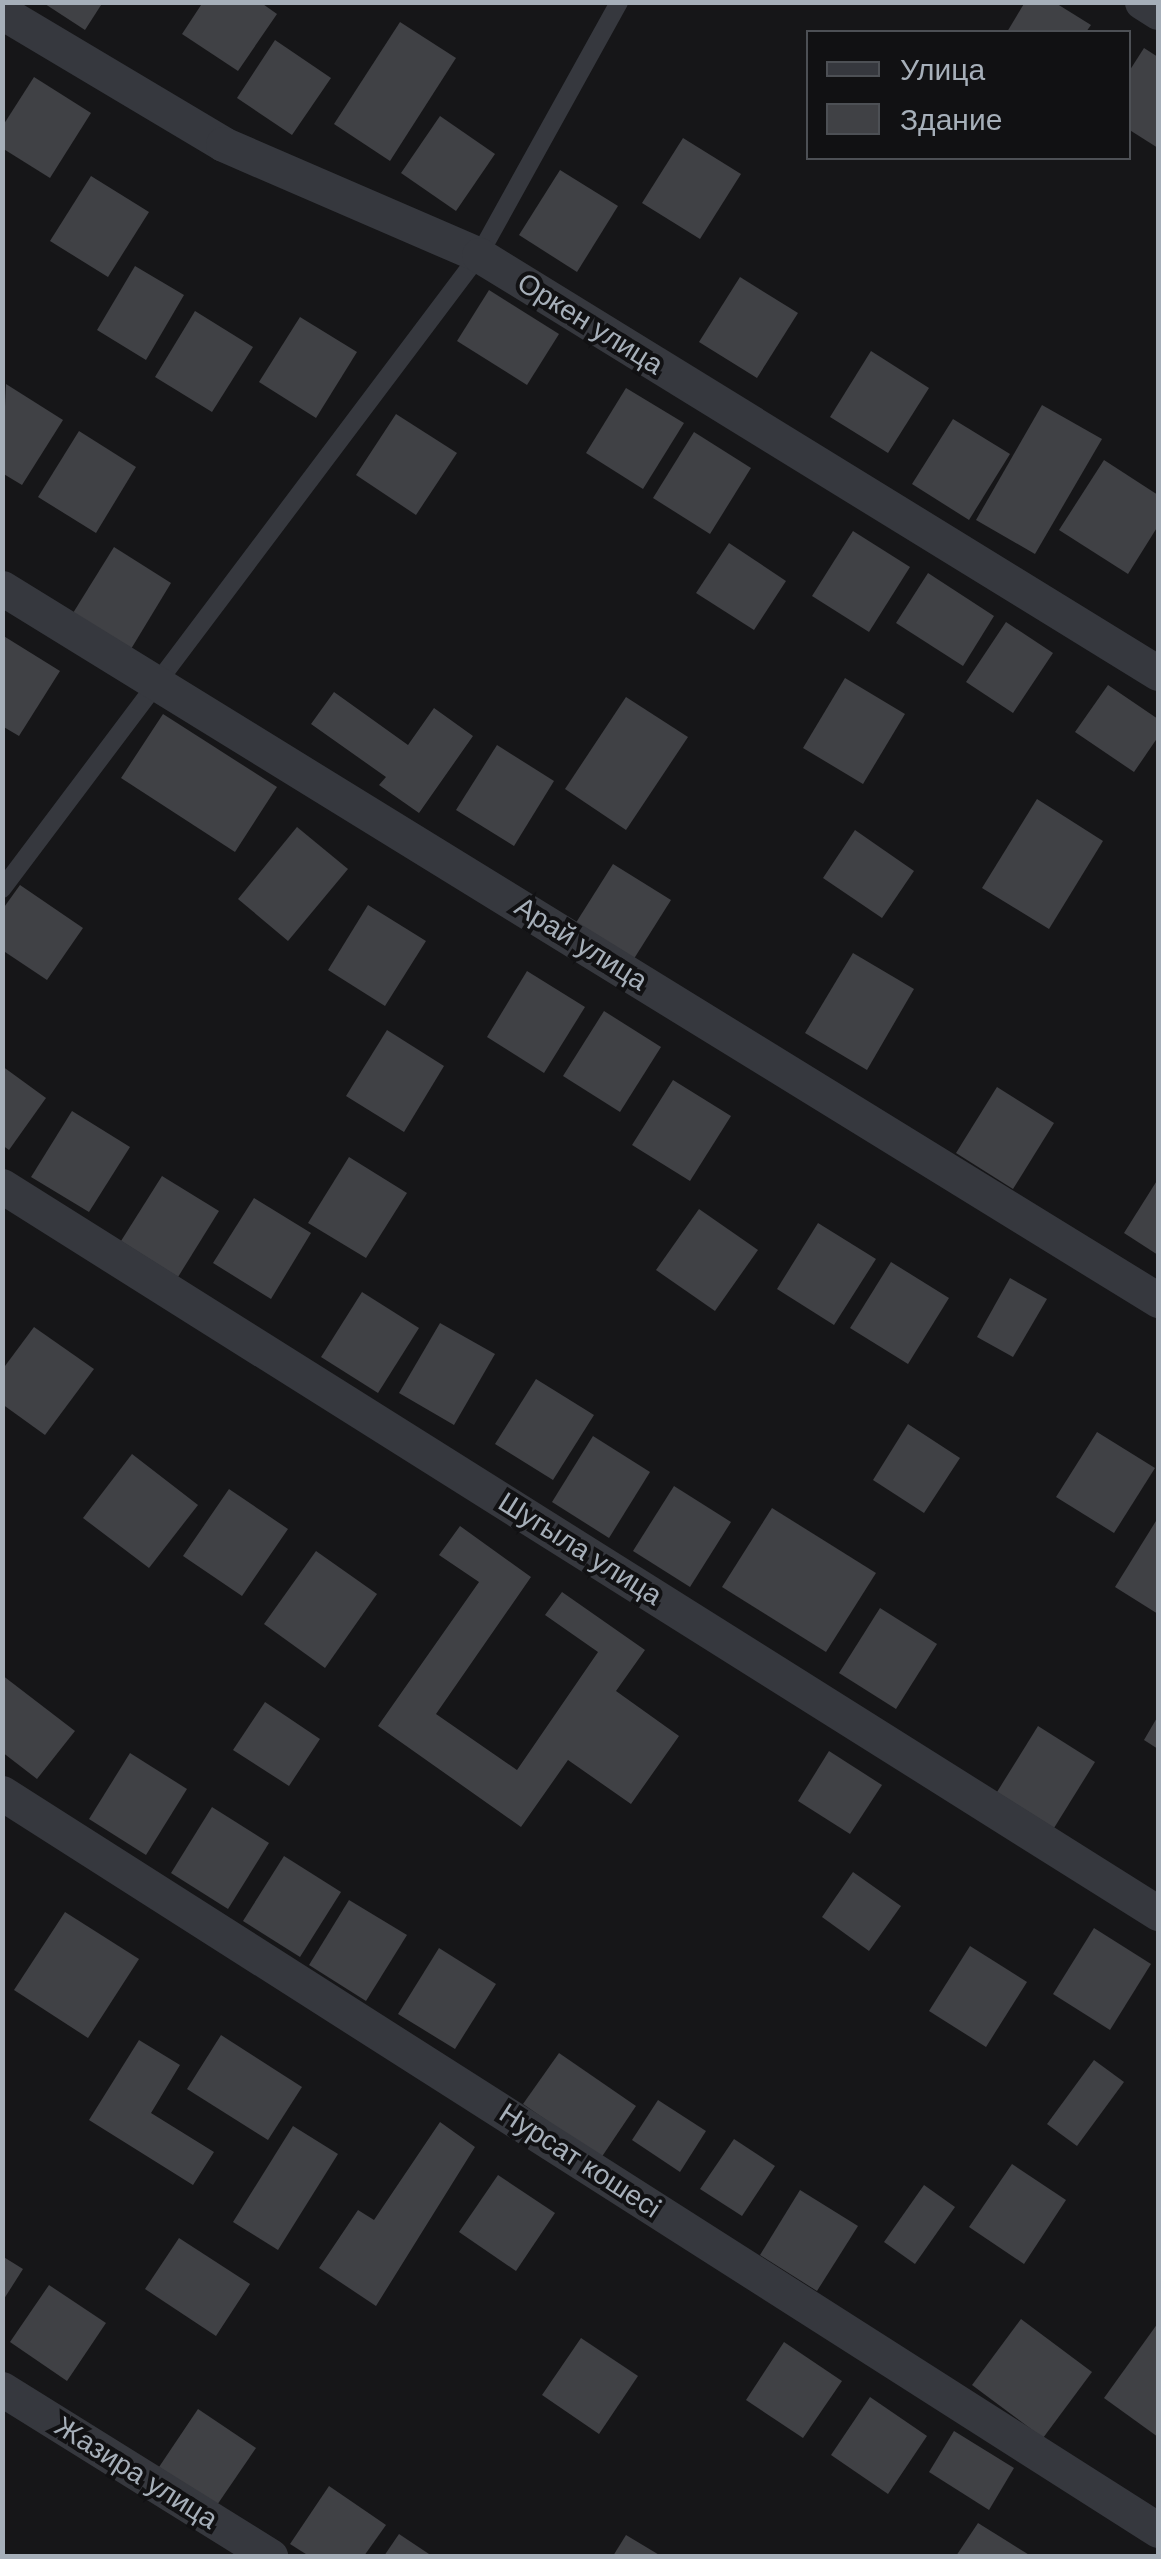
<!DOCTYPE html>
<meta charset="utf-8">
<style>
body{margin:0}
#map{position:relative;width:1161px;height:2559px;overflow:hidden;background:#161618;font-family:"DM Sans",sans-serif}
div>[style]{position:absolute}
.building>*{inset:0;background:#404145}
.service>*{height:18px;margin:-9px;padding:0 9px;transform-origin:9px;border-radius:9px;background:#36383e}
.minor>*{height:35px;margin:-17.5px;padding:0 17.5px;transform-origin:17.5px;border-radius:17.5px;background:#36383e}
span{translate:-50% -50%;white-space:nowrap;text-align:center;line-height:1.15;-webkit-text-stroke:8px #111113;paint-order:stroke}
.street-label{font-size:28px;color:#a6afb9}
.frame{position:absolute;inset:0;border:5px solid #a6afb9;pointer-events:none}
.legend{position:absolute;left:806px;top:30px;width:325px;height:130px;box-sizing:border-box;background:#111113;border:2px solid #4d5055;margin:0;padding:12px 18px;list-style:none;font-size:30px;color:#a6afb9}
.legend li{display:flex;align-items:center;gap:20px;height:50px}
.legend b{width:50px;border:2px solid #4d5055}
</style>
<div id="map">
<div class="building">
<div style="clip-path:polygon(42px 2px,103px 2px,85px 30px)"></div>
<div style="clip-path:polygon(203px 2px,260px 2px,277px 14px,238px 71px,182px 34px)"></div>
<div style="clip-path:polygon(1025px 2px,1054px 2px,1091px 25px,1086px 32px,1007px 32px)"></div>
<div style="clip-path:polygon(400px 22px,456px 58px,390px 161px,334px 124px)"></div>
<div style="clip-path:polygon(275px 40px,331px 78px,292px 135px,237px 98px)"></div>
<div style="clip-path:polygon(1144px 48px,1158px 57px,1158px 148px,1128px 129px,1128px 73px)"></div>
<div style="clip-path:polygon(34px 77px,91px 113px,50px 178px,2px 148px,2px 127px)"></div>
<div style="clip-path:polygon(440px 116px,495px 154px,456px 211px,401px 173px)"></div>
<div style="clip-path:polygon(683px 138px,741px 174px,700px 239px,642px 203px)"></div>
<div style="clip-path:polygon(560px 170px,618px 206px,577px 272px,519px 235px)"></div>
<div style="clip-path:polygon(91px 176px,149px 212px,108px 277px,50px 241px)"></div>
<div style="clip-path:polygon(135px 266px,184px 295px,146px 360px,97px 330px)"></div>
<div style="clip-path:polygon(740px 277px,798px 313px,757px 378px,699px 342px)"></div>
<div style="clip-path:polygon(489px 290px,559px 334px,527px 385px,457px 341px)"></div>
<div style="clip-path:polygon(195px 311px,253px 347px,212px 412px,155px 377px)"></div>
<div style="clip-path:polygon(300px 317px,357px 352px,316px 418px,259px 382px)"></div>
<div style="clip-path:polygon(871px 351px,929px 388px,888px 453px,830px 417px)"></div>
<div style="clip-path:polygon(6px 384px,63px 420px,22px 485px,2px 473px)"></div>
<div style="clip-path:polygon(626px 388px,684px 423px,643px 489px,586px 453px)"></div>
<div style="clip-path:polygon(1042px 405px,1102px 439px,1035px 554px,976px 520px)"></div>
<div style="clip-path:polygon(396px 414px,457px 453px,416px 515px,356px 475px)"></div>
<div style="clip-path:polygon(953px 419px,1010px 454px,969px 520px,912px 484px)"></div>
<div style="clip-path:polygon(79px 431px,136px 467px,96px 533px,38px 497px)"></div>
<div style="clip-path:polygon(694px 432px,751px 468px,710px 534px,653px 498px)"></div>
<div style="clip-path:polygon(1104px 460px,1158px 495px,1158px 526px,1128px 574px,1059px 530px)"></div>
<div style="clip-path:polygon(853px 531px,910px 567px,869px 632px,812px 596px)"></div>
<div style="clip-path:polygon(729px 543px,786px 581px,754px 630px,696px 593px)"></div>
<div style="clip-path:polygon(114px 547px,171px 583px,131px 649px,73px 613px)"></div>
<div style="clip-path:polygon(928px 573px,994px 616px,963px 666px,896px 623px)"></div>
<div style="clip-path:polygon(1006px 622px,1053px 653px,1013px 713px,966px 682px)"></div>
<div style="clip-path:polygon(2px 635px,60px 671px,19px 736px,2px 726px)"></div>
<div style="clip-path:polygon(845px 678px,905px 714px,863px 784px,803px 748px)"></div>
<div style="clip-path:polygon(1108px 685px,1158px 719px,1158px 737px,1134px 772px,1075px 732px)"></div>
<div style="clip-path:polygon(334px 692px,408px 745px,434px 708px,473px 736px,419px 813px,379px 785px,386px 777px,311px 724px)"></div>
<div style="clip-path:polygon(626px 697px,688px 737px,626px 830px,565px 789px)"></div>
<div style="clip-path:polygon(163px 714px,277px 787px,235px 852px,121px 778px)"></div>
<div style="clip-path:polygon(497px 745px,554px 781px,514px 846px,456px 810px)"></div>
<div style="clip-path:polygon(1037px 799px,1103px 841px,1049px 929px,982px 888px)"></div>
<div style="clip-path:polygon(297px 827px,348px 869px,288px 941px,238px 899px)"></div>
<div style="clip-path:polygon(855px 830px,914px 871px,882px 918px,823px 878px)"></div>
<div style="clip-path:polygon(613px 864px,671px 900px,630px 965px,572px 929px)"></div>
<div style="clip-path:polygon(20px 885px,83px 928px,47px 980px,2px 950px,2px 910px)"></div>
<div style="clip-path:polygon(368px 905px,426px 941px,385px 1006px,328px 970px)"></div>
<div style="clip-path:polygon(853px 953px,914px 989px,867px 1070px,805px 1033px)"></div>
<div style="clip-path:polygon(527px 971px,585px 1007px,544px 1073px,487px 1037px)"></div>
<div style="clip-path:polygon(604px 1011px,661px 1047px,620px 1112px,563px 1076px)"></div>
<div style="clip-path:polygon(387px 1030px,444px 1066px,404px 1132px,346px 1096px)"></div>
<div style="clip-path:polygon(2px 1066px,46px 1098px,9px 1150px,2px 1145px)"></div>
<div style="clip-path:polygon(673px 1080px,731px 1116px,690px 1181px,632px 1145px)"></div>
<div style="clip-path:polygon(997px 1087px,1054px 1123px,1013px 1189px,956px 1153px)"></div>
<div style="clip-path:polygon(72px 1111px,130px 1147px,89px 1212px,31px 1177px)"></div>
<div style="clip-path:polygon(349px 1157px,407px 1193px,366px 1258px,308px 1223px)"></div>
<div style="clip-path:polygon(162px 1176px,219px 1211px,178px 1277px,121px 1241px)"></div>
<div style="clip-path:polygon(1158px 1179px,1158px 1255px,1124px 1233px)"></div>
<div style="clip-path:polygon(254px 1198px,311px 1233px,271px 1299px,213px 1263px)"></div>
<div style="clip-path:polygon(699px 1209px,758px 1250px,715px 1311px,656px 1270px)"></div>
<div style="clip-path:polygon(818px 1223px,876px 1259px,834px 1325px,777px 1289px)"></div>
<div style="clip-path:polygon(891px 1262px,949px 1298px,908px 1364px,850px 1328px)"></div>
<div style="clip-path:polygon(1010px 1278px,1047px 1299px,1013px 1357px,977px 1337px)"></div>
<div style="clip-path:polygon(362px 1292px,419px 1328px,378px 1393px,321px 1357px)"></div>
<div style="clip-path:polygon(440px 1323px,495px 1354px,454px 1425px,399px 1393px)"></div>
<div style="clip-path:polygon(34px 1327px,94px 1369px,45px 1435px,2px 1404px,2px 1370px)"></div>
<div style="clip-path:polygon(536px 1379px,594px 1415px,553px 1480px,495px 1444px)"></div>
<div style="clip-path:polygon(908px 1424px,960px 1458px,924px 1513px,873px 1480px)"></div>
<div style="clip-path:polygon(1097px 1432px,1155px 1468px,1114px 1533px,1056px 1497px)"></div>
<div style="clip-path:polygon(593px 1436px,650px 1472px,609px 1538px,552px 1502px)"></div>
<div style="clip-path:polygon(132px 1454px,198px 1505px,149px 1568px,83px 1518px)"></div>
<div style="clip-path:polygon(674px 1486px,731px 1522px,690px 1587px,633px 1551px)"></div>
<div style="clip-path:polygon(229px 1489px,288px 1529px,242px 1596px,183px 1556px)"></div>
<div style="clip-path:polygon(772px 1508px,876px 1573px,826px 1652px,722px 1587px)"></div>
<div style="clip-path:polygon(1156px 1521px,1158px 1523px,1158px 1614px,1115px 1587px)"></div>
<div style="clip-path:polygon(460px 1526px,531px 1577px,436px 1714px,517px 1770px,598px 1652px,545px 1615px,562px 1592px,645px 1650px,616px 1691px,679px 1736px,631px 1804px,568px 1760px,521px 1827px,378px 1726px,479px 1582px,439px 1555px)"></div>
<div style="clip-path:polygon(316px 1551px,377px 1594px,325px 1668px,264px 1624px)"></div>
<div style="clip-path:polygon(880px 1608px,937px 1644px,896px 1709px,839px 1673px)"></div>
<div style="clip-path:polygon(2px 1675px,75px 1731px,37px 1779px,2px 1752px)"></div>
<div style="clip-path:polygon(265px 1702px,320px 1739px,289px 1786px,233px 1750px)"></div>
<div style="clip-path:polygon(1158px 1716px,1158px 1749px,1144px 1740px)"></div>
<div style="clip-path:polygon(1038px 1726px,1095px 1762px,1054px 1828px,997px 1792px)"></div>
<div style="clip-path:polygon(829px 1751px,882px 1785px,850px 1834px,798px 1801px)"></div>
<div style="clip-path:polygon(130px 1753px,187px 1789px,146px 1855px,89px 1819px)"></div>
<div style="clip-path:polygon(212px 1807px,269px 1843px,228px 1909px,171px 1873px)"></div>
<div style="clip-path:polygon(284px 1856px,341px 1892px,300px 1957px,243px 1921px)"></div>
<div style="clip-path:polygon(853px 1872px,901px 1906px,869px 1951px,822px 1917px)"></div>
<div style="clip-path:polygon(349px 1900px,407px 1935px,366px 2001px,309px 1965px)"></div>
<div style="clip-path:polygon(65px 1912px,139px 1959px,88px 2038px,14px 1990px)"></div>
<div style="clip-path:polygon(1094px 1928px,1151px 1964px,1110px 2030px,1053px 1994px)"></div>
<div style="clip-path:polygon(970px 1946px,1027px 1982px,986px 2047px,929px 2011px)"></div>
<div style="clip-path:polygon(439px 1948px,496px 1984px,455px 2049px,398px 2014px)"></div>
<div style="clip-path:polygon(221px 2035px,302px 2087px,268px 2140px,187px 2089px)"></div>
<div style="clip-path:polygon(139px 2040px,180px 2065px,151px 2113px,214px 2152px,193px 2185px,89px 2120px)"></div>
<div style="clip-path:polygon(559px 2053px,636px 2106px,601px 2158px,523px 2104px)"></div>
<div style="clip-path:polygon(1094px 2060px,1124px 2082px,1077px 2146px,1047px 2124px)"></div>
<div style="clip-path:polygon(658px 2100px,706px 2131px,680px 2172px,632px 2140px)"></div>
<div style="clip-path:polygon(440px 2122px,475px 2147px,376px 2306px,319px 2268px,358px 2210px,374px 2220px)"></div>
<div style="clip-path:polygon(293px 2126px,338px 2154px,278px 2250px,233px 2222px)"></div>
<div style="clip-path:polygon(734px 2139px,775px 2166px,742px 2216px,700px 2189px)"></div>
<div style="clip-path:polygon(1012px 2164px,1066px 2200px,1024px 2264px,969px 2227px)"></div>
<div style="clip-path:polygon(498px 2175px,555px 2213px,516px 2271px,459px 2232px)"></div>
<div style="clip-path:polygon(924px 2185px,955px 2207px,915px 2264px,884px 2242px)"></div>
<div style="clip-path:polygon(800px 2190px,858px 2226px,817px 2291px,760px 2255px)"></div>
<div style="clip-path:polygon(179px 2238px,250px 2284px,216px 2336px,145px 2289px)"></div>
<div style="clip-path:polygon(2px 2256px,23px 2269px,2px 2302px)"></div>
<div style="clip-path:polygon(49px 2285px,106px 2323px,67px 2381px,10px 2342px)"></div>
<div style="clip-path:polygon(1021px 2319px,1092px 2372px,1043px 2438px,972px 2385px)"></div>
<div style="clip-path:polygon(1158px 2323px,1158px 2437px,1104px 2398px)"></div>
<div style="clip-path:polygon(581px 2338px,638px 2376px,599px 2434px,542px 2395px)"></div>
<div style="clip-path:polygon(784px 2342px,842px 2381px,803px 2438px,746px 2400px)"></div>
<div style="clip-path:polygon(870px 2397px,927px 2436px,888px 2494px,831px 2455px)"></div>
<div style="clip-path:polygon(198px 2409px,256px 2448px,217px 2505px,159px 2467px)"></div>
<div style="clip-path:polygon(954px 2431px,1014px 2468px,989px 2510px,929px 2472px)"></div>
<div style="clip-path:polygon(329px 2486px,386px 2525px,364px 2556px,309px 2556px,290px 2544px)"></div>
<div style="clip-path:polygon(978px 2523px,1031px 2556px,956px 2556px)"></div>
<div style="clip-path:polygon(399px 2534px,432px 2556px,384px 2556px)"></div>
<div style="clip-path:polygon(626px 2535px,661px 2556px,613px 2556px)"></div>
</div>
<div class="service">
<div style="left:2px;top:889px;width:793px;rotate:-53.04deg"></div>
<div style="left:479px;top:255px;width:289px;rotate:-61deg"></div>
</div>
<div class="minor">
<div style="left:1142px;top:2px;width:19px;rotate:32deg"></div>
<div style="left:2px;top:12px;width:257px;rotate:30.8deg"></div>
<div style="left:223px;top:144px;width:279px;rotate:23.4deg"></div>
<div style="left:479px;top:255px;width:797px;rotate:31.62deg"></div>
<div style="left:2px;top:588px;width:1358px;rotate:31.63deg"></div>
<div style="left:2px;top:1186px;width:1366px;rotate:32.17deg"></div>
<div style="left:2px;top:1793px;width:1371px;rotate:32.52deg"></div>
<div style="left:2px;top:2389px;width:316px;rotate:31.9deg"></div>
</div>
<div class="street-label">
<span style="left:590px;top:324px;rotate:32deg">Оркен улица</span>
<span style="left:581px;top:944px;rotate:32deg">Арай улица</span>
<span style="left:580px;top:1549px;rotate:32deg">Шугыла улица</span>
<span style="left:580px;top:2161px;rotate:33deg">Нурсат кошесi</span>
<span style="left:136px;top:2473px;rotate:32deg">Жазира улица</span>
</div>
<div class="frame"></div>
<ul class="legend">
<li><b style="height:12px;background:#36383e"></b>Улица</li>
<li><b style="height:28px;background:#404145"></b>Здание</li>
</ul>
</div>
